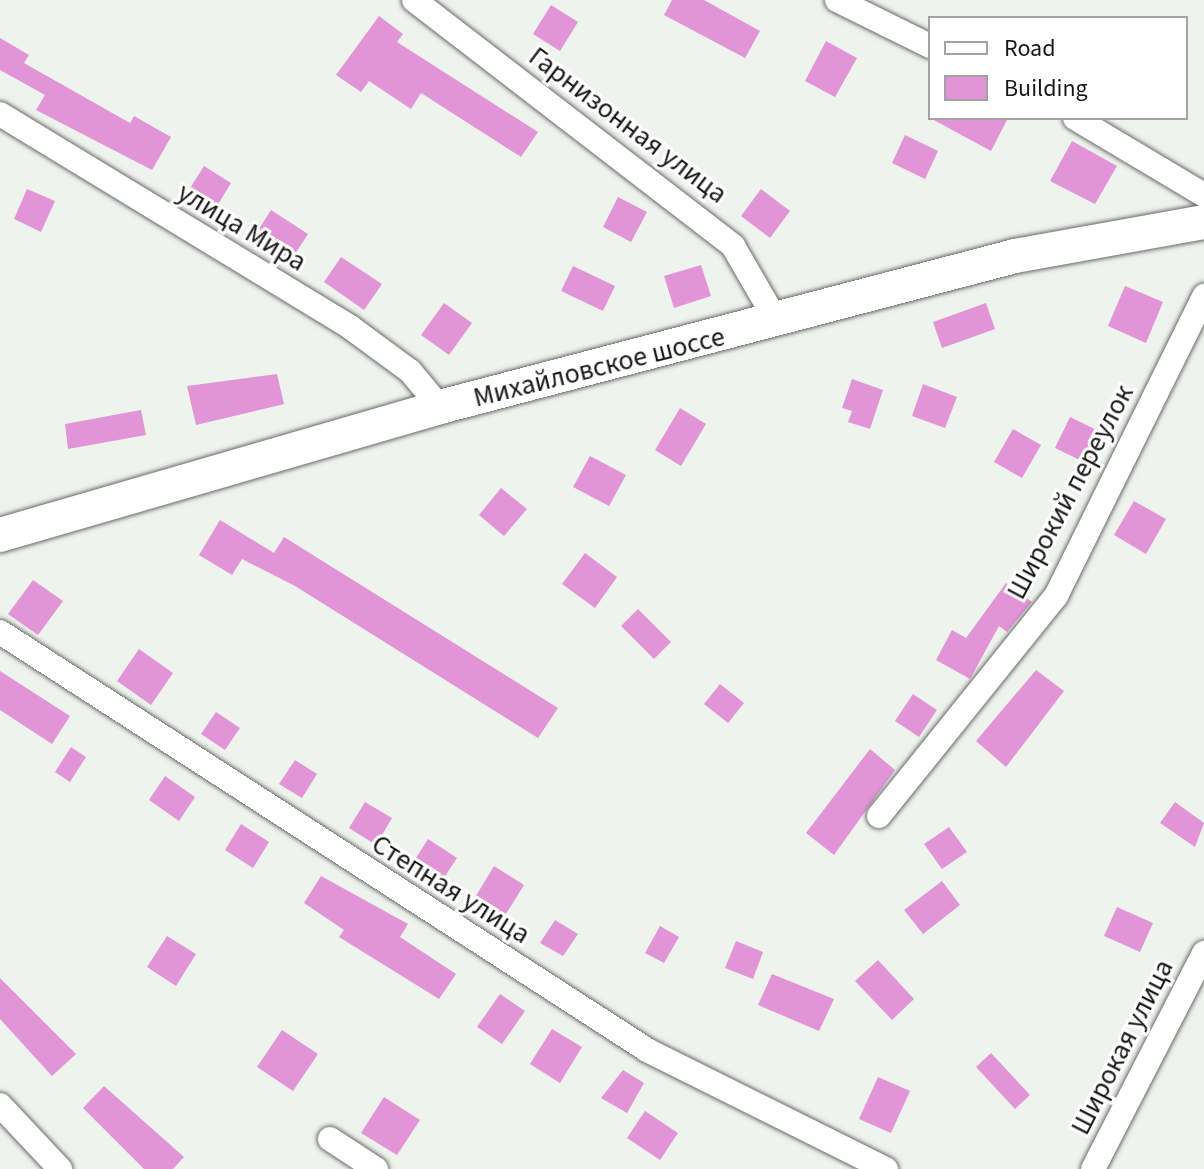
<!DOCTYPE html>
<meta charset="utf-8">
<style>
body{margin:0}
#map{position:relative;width:1204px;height:1169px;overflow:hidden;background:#eff3ee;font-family:"Source Sans 3",sans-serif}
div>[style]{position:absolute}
.building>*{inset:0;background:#e195d6}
.roads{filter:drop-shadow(0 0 2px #676b66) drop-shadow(0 0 2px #676b66)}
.minor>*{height:24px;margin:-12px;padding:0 12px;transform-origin:12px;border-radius:12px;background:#fff}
.secondary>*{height:34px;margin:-17px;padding:0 17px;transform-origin:17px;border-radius:17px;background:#fff}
span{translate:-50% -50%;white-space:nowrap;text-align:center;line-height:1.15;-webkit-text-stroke:6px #fff;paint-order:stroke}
.street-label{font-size:28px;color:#171917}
.legend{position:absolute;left:928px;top:16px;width:260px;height:104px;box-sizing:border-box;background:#fff;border:2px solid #a2a3a2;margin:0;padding:10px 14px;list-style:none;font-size:24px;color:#171917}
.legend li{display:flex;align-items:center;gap:16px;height:40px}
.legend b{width:40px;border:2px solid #a2a3a2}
</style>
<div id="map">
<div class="building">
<div style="clip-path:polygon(672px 0,704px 0,760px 31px,745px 58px,664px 15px)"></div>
<div style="clip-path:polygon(551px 5px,578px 22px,560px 51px,533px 34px)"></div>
<div style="clip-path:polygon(379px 16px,403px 34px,397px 42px,538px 132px,521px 157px,421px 93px,411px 109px,369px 81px,361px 92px,336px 75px)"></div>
<div style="clip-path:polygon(0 38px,29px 55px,24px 63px,130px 123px,134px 116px,171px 137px,152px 170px,36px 110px,45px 95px,0 70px)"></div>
<div style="clip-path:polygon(826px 41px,857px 58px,835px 97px,805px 81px)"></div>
<div style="clip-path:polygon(930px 118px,1008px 118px,991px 151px)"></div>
<div style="clip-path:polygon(905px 135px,938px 151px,925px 179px,892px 163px)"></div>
<div style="clip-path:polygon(1072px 141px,1117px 166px,1095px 204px,1050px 181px)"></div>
<div style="clip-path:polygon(204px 166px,231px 183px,214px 211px,187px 193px)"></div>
<div style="clip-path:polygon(27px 189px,55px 201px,41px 232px,14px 219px)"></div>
<div style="clip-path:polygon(761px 189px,790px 211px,770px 238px,741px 216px)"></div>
<div style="clip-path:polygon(618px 197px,647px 212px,631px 242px,603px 227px)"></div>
<div style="clip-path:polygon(271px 210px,308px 234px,291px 260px,254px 237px)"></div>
<div style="clip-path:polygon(341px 257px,382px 284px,364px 310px,324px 282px)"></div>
<div style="clip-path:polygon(701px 265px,711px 296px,674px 308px,664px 276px)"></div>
<div style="clip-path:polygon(573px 266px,615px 286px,603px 311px,561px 291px)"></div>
<div style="clip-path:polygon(1125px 286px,1163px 302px,1146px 343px,1108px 326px)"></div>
<div style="clip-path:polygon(444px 303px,472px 323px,449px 355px,421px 335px)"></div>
<div style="clip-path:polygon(986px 303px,995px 329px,942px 348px,933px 322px)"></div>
<div style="clip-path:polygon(277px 374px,284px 404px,196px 425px,187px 386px)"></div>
<div style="clip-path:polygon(852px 379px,883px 390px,870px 429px,848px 422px,852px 411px,842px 408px)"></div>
<div style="clip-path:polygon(923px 384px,957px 397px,945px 428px,912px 416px)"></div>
<div style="clip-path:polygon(680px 408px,706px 424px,681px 466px,655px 450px)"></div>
<div style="clip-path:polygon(141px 410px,146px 435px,68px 449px,65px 424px)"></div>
<div style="clip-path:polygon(1070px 417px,1107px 435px,1092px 466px,1055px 448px)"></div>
<div style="clip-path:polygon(1013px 429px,1041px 445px,1022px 478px,994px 462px)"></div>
<div style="clip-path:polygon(590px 456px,626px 475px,609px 506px,573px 487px)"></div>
<div style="clip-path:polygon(501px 488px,527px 509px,504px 536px,479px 515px)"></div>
<div style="clip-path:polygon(1134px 501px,1166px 519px,1146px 554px,1114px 535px)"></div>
<div style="clip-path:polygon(220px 520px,274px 553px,284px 537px,558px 708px,538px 738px,295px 586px,242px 559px,232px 575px,199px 555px)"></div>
<div style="clip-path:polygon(585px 553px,617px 577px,595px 608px,562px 584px)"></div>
<div style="clip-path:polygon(33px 580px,63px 601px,38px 635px,8px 614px)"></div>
<div style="clip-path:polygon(1006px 583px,1032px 602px,1007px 632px,999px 626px,970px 679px,936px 660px,952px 630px,966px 638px)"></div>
<div style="clip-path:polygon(638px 609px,671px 642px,654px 659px,621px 626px)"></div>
<div style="clip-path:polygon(139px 649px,173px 673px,151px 705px,117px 681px)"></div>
<div style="clip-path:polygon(1036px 670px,1064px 691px,1006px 767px,976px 741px)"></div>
<div style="clip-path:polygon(0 671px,70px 716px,52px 744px,0 710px)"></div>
<div style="clip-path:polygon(720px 684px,744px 703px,728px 723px,704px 704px)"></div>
<div style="clip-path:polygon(913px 694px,937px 710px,919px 737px,895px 721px)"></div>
<div style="clip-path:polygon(216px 712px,240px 728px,225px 750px,201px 734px)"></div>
<div style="clip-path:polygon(71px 747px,86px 757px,70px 782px,55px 772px)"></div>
<div style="clip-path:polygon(870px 749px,895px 770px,834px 855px,806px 833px)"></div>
<div style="clip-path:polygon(295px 760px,317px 774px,302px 798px,279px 784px)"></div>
<div style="clip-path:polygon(165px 776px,195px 797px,179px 821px,149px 800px)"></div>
<div style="clip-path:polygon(365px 802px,392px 818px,376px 845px,349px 828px)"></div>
<div style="clip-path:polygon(1175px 802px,1204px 823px,1195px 847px,1160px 823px)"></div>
<div style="clip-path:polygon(241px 824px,269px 842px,253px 868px,225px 850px)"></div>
<div style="clip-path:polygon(949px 827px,967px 852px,942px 869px,924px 844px)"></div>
<div style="clip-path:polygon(428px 839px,457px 858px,439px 885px,411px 866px)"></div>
<div style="clip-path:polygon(494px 866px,524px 885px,501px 922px,471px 904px)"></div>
<div style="clip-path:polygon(321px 876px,408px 924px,400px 937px,456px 974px,439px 999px,339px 937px,344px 930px,304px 903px)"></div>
<div style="clip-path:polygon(942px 881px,960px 905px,923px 934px,904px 910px)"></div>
<div style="clip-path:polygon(1117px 907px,1153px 923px,1140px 952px,1104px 936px)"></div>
<div style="clip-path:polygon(555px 920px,578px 934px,563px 956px,540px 943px)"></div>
<div style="clip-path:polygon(660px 926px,679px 937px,664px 963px,645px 953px)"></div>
<div style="clip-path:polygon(167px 936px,196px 954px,176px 986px,147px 967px)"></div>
<div style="clip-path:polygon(736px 941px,763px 952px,753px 979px,725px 968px)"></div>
<div style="clip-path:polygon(878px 960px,914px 999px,892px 1020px,855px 981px)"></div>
<div style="clip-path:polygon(772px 974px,834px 999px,819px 1031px,758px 1005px)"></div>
<div style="clip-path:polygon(0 978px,76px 1054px,52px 1076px,0 1019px)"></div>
<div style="clip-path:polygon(500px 994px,525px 1011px,502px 1044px,477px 1027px)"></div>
<div style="clip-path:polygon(552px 1029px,582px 1047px,560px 1083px,530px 1064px)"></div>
<div style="clip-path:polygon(282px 1030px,318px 1054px,293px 1091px,257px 1067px)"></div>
<div style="clip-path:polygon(991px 1053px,1030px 1095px,1015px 1109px,976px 1067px)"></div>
<div style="clip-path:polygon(623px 1070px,644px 1083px,627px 1113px,601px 1098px)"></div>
<div style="clip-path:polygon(878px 1077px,910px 1091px,891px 1133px,859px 1119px)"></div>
<div style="clip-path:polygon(104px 1086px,184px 1157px,173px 1169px,144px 1169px,83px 1108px)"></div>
<div style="clip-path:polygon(384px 1097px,420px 1120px,397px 1155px,361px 1133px)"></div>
<div style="clip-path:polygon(645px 1111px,678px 1133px,660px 1160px,627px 1138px)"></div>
</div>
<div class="roads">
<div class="minor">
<div style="left:414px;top:0;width:403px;rotate:37.6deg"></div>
<div style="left:733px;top:246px;width:88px;rotate:59.9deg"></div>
<div style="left:837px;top:0;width:104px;rotate:26.3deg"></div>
<div style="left:0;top:114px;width:410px;rotate:31.3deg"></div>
<div style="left:350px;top:327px;width:74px;rotate:36.3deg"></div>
<div style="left:410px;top:371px;width:47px;rotate:50.2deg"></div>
<div style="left:1075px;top:118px;width:150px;rotate:30.8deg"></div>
<div style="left:0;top:632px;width:770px;rotate:32.86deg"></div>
<div style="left:647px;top:1050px;width:267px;rotate:26.5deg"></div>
<div style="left:879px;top:816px;width:282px;rotate:-51.2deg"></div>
<div style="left:1056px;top:596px;width:335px;rotate:-63.7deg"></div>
<div style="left:0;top:1105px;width:88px;rotate:46.8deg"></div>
<div style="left:330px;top:1139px;width:55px;rotate:33.1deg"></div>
<div style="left:1093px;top:1169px;width:243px;rotate:-62.8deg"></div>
</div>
<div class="secondary">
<div style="left:0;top:535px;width:458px;rotate:-16.2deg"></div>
<div style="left:440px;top:407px;width:594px;rotate:-14.71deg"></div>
<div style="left:1015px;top:256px;width:192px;rotate:-10.2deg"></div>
</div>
</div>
<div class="street-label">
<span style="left:628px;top:125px;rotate:37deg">Гарнизонная улица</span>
<span style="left:242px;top:227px;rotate:31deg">улица Мира</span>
<span style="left:599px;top:367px;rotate:-14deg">Михайловское шоссе</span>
<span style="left:1070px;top:492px;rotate:-62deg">Широкий переулок</span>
<span style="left:451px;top:889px;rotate:32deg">Степная улица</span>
<span style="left:1122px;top:1047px;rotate:-63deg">Широкая улица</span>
</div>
<ul class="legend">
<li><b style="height:10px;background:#fff"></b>Road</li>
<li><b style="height:22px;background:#e195d6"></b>Building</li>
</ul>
</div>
